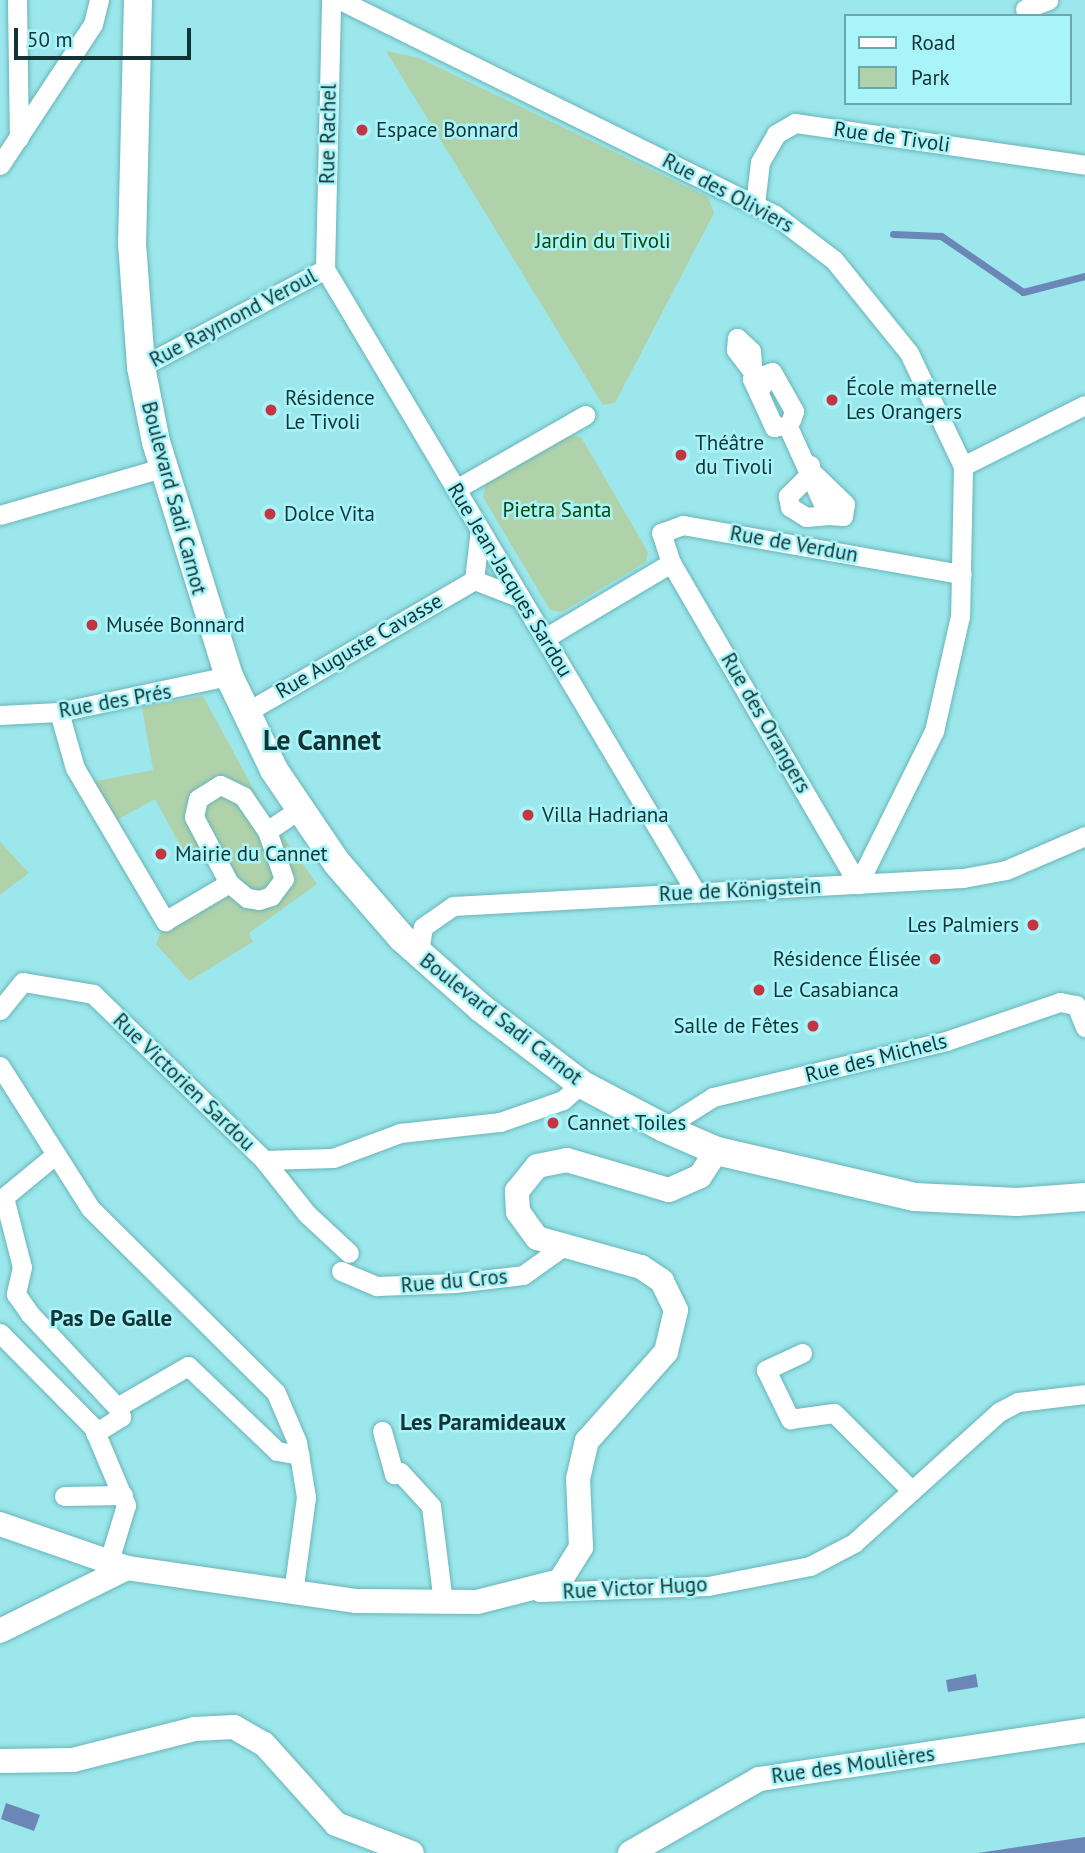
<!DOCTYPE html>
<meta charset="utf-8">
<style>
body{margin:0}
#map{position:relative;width:1085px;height:1853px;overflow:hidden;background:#9be7ec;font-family:"PT Sans",sans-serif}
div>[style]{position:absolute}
.green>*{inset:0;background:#b0d2aa}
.water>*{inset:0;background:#6a87b8}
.stream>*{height:7px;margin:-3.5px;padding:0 3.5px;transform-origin:3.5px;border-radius:3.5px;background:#6a87b8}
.roads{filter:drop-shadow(0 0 2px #69b5b9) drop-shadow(0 0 2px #69b5b9)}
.minor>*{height:19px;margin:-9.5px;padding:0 9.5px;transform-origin:9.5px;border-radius:9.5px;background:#fff}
.tertiary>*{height:24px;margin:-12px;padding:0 12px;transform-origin:12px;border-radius:12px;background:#fff}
.secondary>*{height:28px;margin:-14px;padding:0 14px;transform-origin:14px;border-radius:14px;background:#fff}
.dots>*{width:19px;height:19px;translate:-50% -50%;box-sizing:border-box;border:4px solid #a8f4f9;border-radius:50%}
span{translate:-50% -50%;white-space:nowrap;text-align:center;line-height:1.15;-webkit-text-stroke:5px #a8f4f9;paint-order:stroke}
.poi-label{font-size:21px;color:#133335}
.left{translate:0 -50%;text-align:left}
.right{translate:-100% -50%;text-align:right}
.street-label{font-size:21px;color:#133335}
.park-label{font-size:21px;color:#0d4702}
.neighbourhood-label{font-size:23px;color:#133335;font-weight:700}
.district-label{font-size:28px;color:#133335;font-weight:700}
.legend{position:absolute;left:844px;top:14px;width:228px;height:91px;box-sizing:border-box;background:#a8f4f9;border:2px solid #6ca7ab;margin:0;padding:9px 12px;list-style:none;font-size:21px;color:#133335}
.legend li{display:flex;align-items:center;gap:14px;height:35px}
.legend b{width:35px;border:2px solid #6ca7ab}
.scale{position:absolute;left:14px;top:28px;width:177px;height:32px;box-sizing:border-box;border:4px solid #133335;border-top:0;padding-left:9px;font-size:21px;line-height:24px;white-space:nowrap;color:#133335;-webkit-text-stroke:5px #a8f4f9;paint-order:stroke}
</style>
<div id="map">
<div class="green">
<div style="clip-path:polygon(386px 51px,419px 58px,708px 197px,714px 213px,615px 403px,603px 405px)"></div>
<div style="clip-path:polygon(569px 435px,581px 437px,648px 552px,646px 562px,562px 612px,550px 610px,483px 497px,486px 484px)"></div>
<div style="clip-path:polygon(203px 696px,267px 814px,317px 884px,249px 933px,253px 942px,189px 981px,156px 944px,165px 921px,218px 879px,202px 850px,187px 858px,155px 799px,115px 821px,91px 782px,153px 770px,142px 707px)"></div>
<div style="clip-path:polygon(0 842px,29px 873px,0 895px)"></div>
</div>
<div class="water">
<div style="clip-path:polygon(976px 1674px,978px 1687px,948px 1692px,946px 1680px)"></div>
<div style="clip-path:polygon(6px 1803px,40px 1815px,34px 1831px,1px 1819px)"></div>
<div style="clip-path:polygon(1085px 1837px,1085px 1853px,978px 1853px)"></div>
</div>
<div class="stream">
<div style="left:893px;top:234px;width:48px;rotate:2.4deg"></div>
<div style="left:941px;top:236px;width:99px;rotate:34.3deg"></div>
<div style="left:1023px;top:292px;width:64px;rotate:-14.5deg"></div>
</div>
<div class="roads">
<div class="minor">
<div style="left:17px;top:0;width:138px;rotate:89.2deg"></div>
<div style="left:340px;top:0;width:485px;rotate:26.3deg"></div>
<div style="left:775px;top:215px;width:74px;rotate:37.3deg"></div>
<div style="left:834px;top:260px;width:119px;rotate:51.1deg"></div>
<div style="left:909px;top:353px;width:125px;rotate:64.5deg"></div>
<div style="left:963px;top:466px;width:150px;rotate:91.1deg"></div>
<div style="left:960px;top:616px;width:118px;rotate:102.7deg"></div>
<div style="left:934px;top:731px;width:171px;rotate:116.4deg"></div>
<div style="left:1025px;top:9px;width:25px;rotate:-21deg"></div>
<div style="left:0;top:165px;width:169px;rotate:-56.6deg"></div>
<div style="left:93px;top:24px;width:25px;rotate:-76deg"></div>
<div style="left:755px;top:204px;width:42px;rotate:-83.2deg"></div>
<div style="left:760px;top:162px;width:32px;rotate:-60deg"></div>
<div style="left:776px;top:134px;width:22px;rotate:-30deg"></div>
<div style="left:795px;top:123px;width:293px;rotate:8.2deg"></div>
<div style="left:325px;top:269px;width:724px;rotate:59.25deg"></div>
<div style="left:325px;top:269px;width:269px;rotate:-88.7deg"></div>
<div style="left:752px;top:365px;width:14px;rotate:-94deg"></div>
<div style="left:751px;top:351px;width:19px;rotate:-137deg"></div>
<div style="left:737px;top:338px;width:12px;rotate:95deg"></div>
<div style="left:736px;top:350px;width:44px;rotate:52.4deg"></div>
<div style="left:141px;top:367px;width:208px;rotate:-28deg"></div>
<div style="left:779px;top:426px;width:5px;rotate:169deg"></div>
<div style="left:774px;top:427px;width:53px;rotate:-114.6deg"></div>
<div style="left:752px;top:379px;width:21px;rotate:-19deg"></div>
<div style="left:772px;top:372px;width:45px;rotate:60.6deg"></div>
<div style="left:794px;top:411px;width:9px;rotate:108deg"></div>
<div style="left:789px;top:429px;width:94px;rotate:65.6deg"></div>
<div style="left:828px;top:515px;width:15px;rotate:4deg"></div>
<div style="left:843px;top:516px;width:12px;rotate:-81deg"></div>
<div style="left:845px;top:504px;width:42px;rotate:-136deg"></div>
<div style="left:810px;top:465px;width:8px;rotate:83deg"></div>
<div style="left:811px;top:473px;width:33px;rotate:135deg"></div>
<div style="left:788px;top:496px;width:11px;rotate:80deg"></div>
<div style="left:790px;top:507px;width:19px;rotate:32deg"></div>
<div style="left:806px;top:517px;width:22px;rotate:-5deg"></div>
<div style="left:963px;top:466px;width:136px;rotate:-26.6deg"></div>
<div style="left:456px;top:489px;width:149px;rotate:-29.8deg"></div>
<div style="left:0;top:515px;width:169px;rotate:-16.2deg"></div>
<div style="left:474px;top:580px;width:51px;rotate:-83.3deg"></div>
<div style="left:474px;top:580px;width:50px;rotate:21deg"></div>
<div style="left:545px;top:638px;width:147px;rotate:-30.8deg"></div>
<div style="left:59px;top:712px;width:58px;rotate:74.1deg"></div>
<div style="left:75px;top:768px;width:178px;rotate:59.5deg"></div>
<div style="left:165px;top:921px;width:74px;rotate:-30.7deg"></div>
<div style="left:229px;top:883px;width:23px;rotate:40deg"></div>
<div style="left:247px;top:898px;width:12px;rotate:9deg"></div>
<div style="left:259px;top:900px;width:13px;rotate:-18deg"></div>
<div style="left:271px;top:896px;width:21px;rotate:-53deg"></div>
<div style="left:284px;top:879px;width:51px;rotate:-109.5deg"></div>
<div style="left:267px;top:831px;width:42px;rotate:-124.4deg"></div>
<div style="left:243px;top:796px;width:25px;rotate:-154deg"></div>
<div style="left:220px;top:785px;width:26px;rotate:148deg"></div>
<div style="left:198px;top:799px;width:18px;rotate:103deg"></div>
<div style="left:194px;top:817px;width:75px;rotate:62.1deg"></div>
<div style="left:245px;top:713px;width:265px;rotate:-30.1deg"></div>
<div style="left:0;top:715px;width:59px;rotate:-2.9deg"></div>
<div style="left:59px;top:712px;width:174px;rotate:-12deg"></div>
<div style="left:267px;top:831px;width:37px;rotate:-34deg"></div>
<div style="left:858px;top:884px;width:371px;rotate:-120.2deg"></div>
<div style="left:671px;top:563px;width:32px;rotate:-108deg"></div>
<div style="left:661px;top:533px;width:23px;rotate:-20deg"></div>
<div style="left:683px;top:525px;width:283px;rotate:10deg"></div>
<div style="left:419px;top:954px;width:27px;rotate:-82deg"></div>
<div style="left:423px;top:927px;width:37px;rotate:-35deg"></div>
<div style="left:453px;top:906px;width:511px;rotate:-3.14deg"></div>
<div style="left:963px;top:878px;width:44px;rotate:-10.5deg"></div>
<div style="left:1006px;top:870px;width:86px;rotate:-23.3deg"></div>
<div style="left:1076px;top:1005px;width:24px;rotate:68deg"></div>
<div style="left:0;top:1010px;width:36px;rotate:-51deg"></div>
<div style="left:23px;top:982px;width:71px;rotate:9.7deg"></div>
<div style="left:93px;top:994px;width:238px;rotate:44.1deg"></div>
<div style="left:264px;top:1160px;width:69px;rotate:-1.7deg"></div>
<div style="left:333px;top:1158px;width:72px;rotate:-20.5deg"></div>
<div style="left:400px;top:1133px;width:101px;rotate:-6.3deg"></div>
<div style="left:500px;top:1122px;width:67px;rotate:-19.2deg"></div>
<div style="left:563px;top:1100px;width:24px;rotate:-42deg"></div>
<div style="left:0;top:1066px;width:168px;rotate:57.6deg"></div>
<div style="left:90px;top:1208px;width:262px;rotate:44.8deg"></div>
<div style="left:276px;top:1393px;width:53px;rotate:66.8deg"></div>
<div style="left:297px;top:1442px;width:56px;rotate:80.7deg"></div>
<div style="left:306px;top:1497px;width:97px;rotate:97.7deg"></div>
<div style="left:664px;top:1128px;width:58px;rotate:-32.3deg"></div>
<div style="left:713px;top:1097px;width:240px;rotate:-13.5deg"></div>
<div style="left:946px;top:1041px;width:120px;rotate:-18.9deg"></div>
<div style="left:1060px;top:1002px;width:16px;rotate:11deg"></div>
<div style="left:55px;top:1155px;width:66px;rotate:140.5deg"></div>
<div style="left:4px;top:1197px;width:72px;rotate:75.6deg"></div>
<div style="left:22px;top:1267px;width:28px;rotate:103deg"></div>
<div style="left:16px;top:1294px;width:24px;rotate:55deg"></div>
<div style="left:30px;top:1314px;width:127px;rotate:46.9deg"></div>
<div style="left:117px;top:1407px;width:82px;rotate:-30deg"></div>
<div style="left:188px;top:1366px;width:123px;rotate:43.7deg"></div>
<div style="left:277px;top:1451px;width:23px;rotate:10deg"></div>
<div style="left:264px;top:1160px;width:69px;rotate:51.5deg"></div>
<div style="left:307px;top:1214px;width:57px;rotate:42.9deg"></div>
<div style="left:341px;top:1271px;width:39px;rotate:23deg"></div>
<div style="left:377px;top:1286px;width:78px;rotate:-2.2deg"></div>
<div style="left:455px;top:1283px;width:68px;rotate:-6.7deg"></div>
<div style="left:523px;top:1275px;width:47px;rotate:-35.4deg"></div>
<div style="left:0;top:1333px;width:132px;rotate:45.3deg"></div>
<div style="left:93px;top:1427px;width:85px;rotate:67.1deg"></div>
<div style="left:126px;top:1505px;width:59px;rotate:106.9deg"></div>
<div style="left:802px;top:1353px;width:40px;rotate:155deg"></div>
<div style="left:766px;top:1370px;width:55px;rotate:63.9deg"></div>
<div style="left:790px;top:1419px;width:44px;rotate:-7.8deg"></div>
<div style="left:834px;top:1413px;width:110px;rotate:45deg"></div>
<div style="left:382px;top:1431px;width:45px;rotate:74.4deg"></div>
<div style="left:394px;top:1474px;width:6px;rotate:-18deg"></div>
<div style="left:400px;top:1472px;width:46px;rotate:47.6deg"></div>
<div style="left:431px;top:1506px;width:98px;rotate:82.9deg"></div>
<div style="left:95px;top:1433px;width:31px;rotate:-32deg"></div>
<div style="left:121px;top:1417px;width:11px;rotate:-112deg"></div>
<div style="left:64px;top:1496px;width:59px;rotate:-1deg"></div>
<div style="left:539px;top:1592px;width:169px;rotate:-2deg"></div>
<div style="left:708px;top:1586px;width:104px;rotate:-11.1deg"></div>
<div style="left:810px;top:1566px;width:50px;rotate:-27.6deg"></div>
<div style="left:854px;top:1543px;width:195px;rotate:-42.1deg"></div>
<div style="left:999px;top:1412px;width:21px;rotate:-28deg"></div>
<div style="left:1018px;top:1402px;width:67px;rotate:-6.8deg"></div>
</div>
<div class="tertiary">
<div style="left:0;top:1524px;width:134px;rotate:19.1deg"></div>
<div style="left:127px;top:1568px;width:232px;rotate:8.2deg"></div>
<div style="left:357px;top:1601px;width:120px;rotate:0.5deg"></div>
<div style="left:477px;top:1602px;width:86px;rotate:-14.2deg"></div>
<div style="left:560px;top:1581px;width:40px;rotate:-58deg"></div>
<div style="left:581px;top:1547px;width:68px;rotate:-92.5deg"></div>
<div style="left:578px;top:1479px;width:39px;rotate:-77deg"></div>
<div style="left:587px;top:1441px;width:119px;rotate:-48.4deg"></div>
<div style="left:666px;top:1352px;width:43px;rotate:-76.6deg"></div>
<div style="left:676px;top:1310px;width:32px;rotate:-116deg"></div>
<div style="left:662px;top:1281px;width:25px;rotate:-146deg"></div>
<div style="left:641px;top:1267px;width:108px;rotate:-164.4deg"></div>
<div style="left:537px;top:1238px;width:32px;rotate:-126deg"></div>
<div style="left:518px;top:1212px;width:21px;rotate:-93deg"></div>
<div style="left:517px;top:1191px;width:32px;rotate:-51deg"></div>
<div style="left:537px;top:1166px;width:31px;rotate:-11deg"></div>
<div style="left:567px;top:1160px;width:106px;rotate:16.4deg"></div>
<div style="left:669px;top:1190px;width:34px;rotate:-24deg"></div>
<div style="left:700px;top:1176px;width:30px;rotate:-56deg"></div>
<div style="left:0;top:1631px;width:142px;rotate:-26.4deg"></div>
<div style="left:0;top:1761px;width:73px;rotate:-0.8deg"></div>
<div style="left:73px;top:1760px;width:126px;rotate:-14.3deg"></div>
<div style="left:195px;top:1729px;width:39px;rotate:-3deg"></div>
<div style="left:234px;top:1727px;width:34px;rotate:30deg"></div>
<div style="left:264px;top:1744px;width:108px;rotate:48deg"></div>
<div style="left:336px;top:1824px;width:81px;rotate:20.9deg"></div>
<div style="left:630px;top:1853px;width:149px;rotate:-29.8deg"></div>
<div style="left:759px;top:1779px;width:330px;rotate:-8.5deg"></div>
</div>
<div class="secondary">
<div style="left:138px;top:0;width:243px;rotate:91.4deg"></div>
<div style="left:132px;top:243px;width:124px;rotate:85.8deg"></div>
<div style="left:141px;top:367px;width:76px;rotate:78.7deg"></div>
<div style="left:156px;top:442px;width:245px;rotate:72.7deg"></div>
<div style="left:229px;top:676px;width:104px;rotate:64.4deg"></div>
<div style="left:274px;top:770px;width:112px;rotate:55.9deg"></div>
<div style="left:337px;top:863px;width:99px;rotate:49.1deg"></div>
<div style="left:402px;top:938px;width:106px;rotate:41.5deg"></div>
<div style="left:481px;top:1008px;width:126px;rotate:37.2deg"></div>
<div style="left:581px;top:1084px;width:94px;rotate:27.9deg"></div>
<div style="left:664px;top:1128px;width:58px;rotate:23.5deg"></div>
<div style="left:717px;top:1151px;width:203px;rotate:13.1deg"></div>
<div style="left:915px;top:1197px;width:102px;rotate:2.8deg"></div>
<div style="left:1017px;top:1202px;width:68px;rotate:-4.2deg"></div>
</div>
</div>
<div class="dots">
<div style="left:362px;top:130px;background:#c43441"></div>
<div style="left:832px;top:400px;background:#c43441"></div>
<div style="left:271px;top:410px;background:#c43441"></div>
<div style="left:681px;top:455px;background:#c43441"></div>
<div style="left:270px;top:514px;background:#c43441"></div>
<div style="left:92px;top:625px;background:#c43441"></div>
<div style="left:528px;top:815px;background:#c43441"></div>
<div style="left:161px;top:854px;background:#c43441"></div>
<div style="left:1033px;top:925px;background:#c43441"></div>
<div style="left:935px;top:959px;background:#c43441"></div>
<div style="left:759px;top:990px;background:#c43441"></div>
<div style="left:813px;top:1026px;background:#c43441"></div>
<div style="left:553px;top:1123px;background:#c43441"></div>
</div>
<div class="poi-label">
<span class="left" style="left:376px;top:130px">Espace Bonnard</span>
<span class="left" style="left:846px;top:400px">École maternelle<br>Les Orangers</span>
<span class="left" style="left:285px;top:410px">Résidence<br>Le Tivoli</span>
<span class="left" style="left:695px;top:455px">Théâtre<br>du Tivoli</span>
<span class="left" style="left:284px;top:514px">Dolce Vita</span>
<span class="left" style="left:106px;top:625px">Musée Bonnard</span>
<span class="left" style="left:542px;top:815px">Villa Hadriana</span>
<span class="left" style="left:175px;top:854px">Mairie du Cannet</span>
<span class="right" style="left:1019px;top:925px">Les Palmiers</span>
<span class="right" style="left:921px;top:959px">Résidence Élisée</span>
<span class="left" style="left:773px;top:990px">Le Casabianca</span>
<span class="right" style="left:799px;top:1026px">Salle de Fêtes</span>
<span class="left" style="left:567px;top:1123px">Cannet Toiles</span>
</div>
<div class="street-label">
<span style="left:328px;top:134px;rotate:-89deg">Rue Rachel</span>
<span style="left:892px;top:137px;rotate:8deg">Rue de Tivoli</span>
<span style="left:728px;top:193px;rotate:28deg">Rue des Oliviers</span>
<span style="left:233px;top:318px;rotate:-28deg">Rue Raymond Veroul</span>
<span style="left:174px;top:498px;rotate:75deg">Boulevard Sadi Carnot</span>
<span style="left:794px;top:544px;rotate:10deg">Rue de Verdun</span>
<span style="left:510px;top:580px;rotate:59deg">Rue Jean-Jacques Sardou</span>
<span style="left:359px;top:646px;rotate:-30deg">Rue Auguste Cavasse</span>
<span style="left:115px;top:701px;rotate:-10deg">Rue des Prés</span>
<span style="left:766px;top:723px;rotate:60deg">Rue des Orangers</span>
<span style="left:740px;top:890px;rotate:-3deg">Rue de Königstein</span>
<span style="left:501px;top:1019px;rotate:38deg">Boulevard Sadi Carnot</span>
<span style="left:876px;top:1058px;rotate:-14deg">Rue des Michels</span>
<span style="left:184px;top:1082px;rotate:44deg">Rue Victorien Sardou</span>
<span style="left:454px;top:1281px;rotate:-5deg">Rue du Cros</span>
<span style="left:635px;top:1588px;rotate:-3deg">Rue Victor Hugo</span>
<span style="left:853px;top:1765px;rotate:-8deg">Rue des Moulières</span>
</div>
<div class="park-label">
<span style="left:603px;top:241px">Jardin du Tivoli</span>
<span style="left:557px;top:510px">Pietra Santa</span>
</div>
<div class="neighbourhood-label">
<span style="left:111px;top:1318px">Pas De Galle</span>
<span style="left:483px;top:1422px">Les Paramideaux</span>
</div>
<div class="district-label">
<span style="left:322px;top:740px">Le Cannet</span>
</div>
<ul class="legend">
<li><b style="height:9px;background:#fff"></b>Road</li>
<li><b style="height:19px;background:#b0d2aa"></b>Park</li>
</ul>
<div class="scale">50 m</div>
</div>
